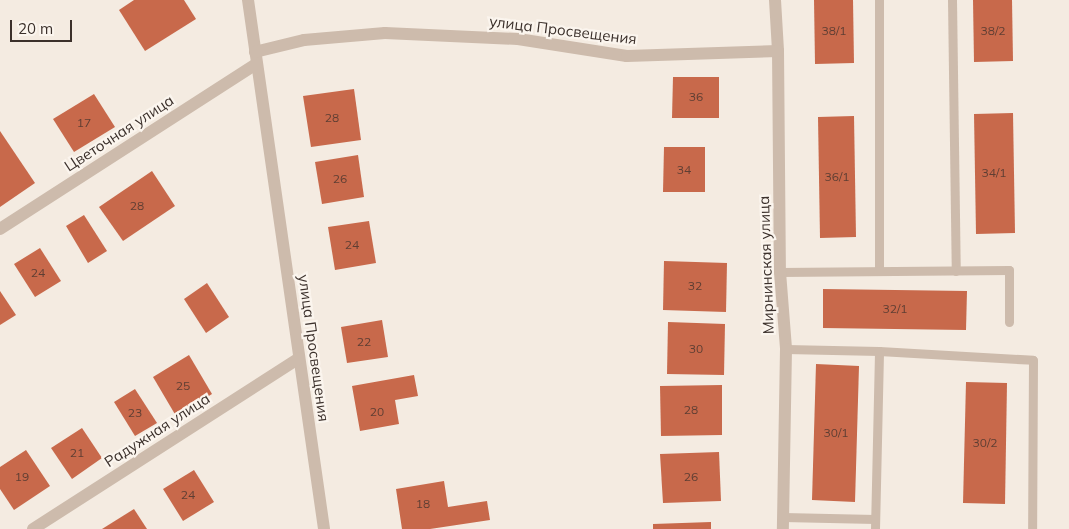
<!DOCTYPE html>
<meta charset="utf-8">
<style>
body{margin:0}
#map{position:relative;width:1069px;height:529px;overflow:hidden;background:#f4ebe1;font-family:Mulish,sans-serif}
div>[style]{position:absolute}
.building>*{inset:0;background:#c8694b}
.lane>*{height:9px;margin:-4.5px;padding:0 4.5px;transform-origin:4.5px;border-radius:4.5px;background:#cdbbac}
.street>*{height:12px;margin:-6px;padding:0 6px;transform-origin:6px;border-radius:6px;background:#cdbbac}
span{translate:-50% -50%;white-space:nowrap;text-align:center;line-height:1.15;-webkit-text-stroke:4.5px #fbf5ee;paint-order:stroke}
.number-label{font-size:12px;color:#5e3e33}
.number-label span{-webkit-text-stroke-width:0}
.street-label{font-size:15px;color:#3b302b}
.scale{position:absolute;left:10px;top:20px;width:62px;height:22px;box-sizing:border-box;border:2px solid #3b302b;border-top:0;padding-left:6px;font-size:15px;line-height:18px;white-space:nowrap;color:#3b302b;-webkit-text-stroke:4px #fbf5ee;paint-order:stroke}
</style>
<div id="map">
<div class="building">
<div style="clip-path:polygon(134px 0,184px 0,196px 19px,145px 51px,119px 10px)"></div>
<div style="clip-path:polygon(814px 0,853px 0,854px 63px,815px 64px)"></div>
<div style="clip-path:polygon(973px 0,1012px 0,1013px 61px,974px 62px)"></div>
<div style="clip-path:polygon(673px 77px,719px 77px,719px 118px,672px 118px)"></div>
<div style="clip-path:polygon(354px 89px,361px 140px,311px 147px,303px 96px)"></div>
<div style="clip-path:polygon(94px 94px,115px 127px,74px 152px,53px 119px)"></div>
<div style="clip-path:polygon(1013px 113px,1015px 233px,976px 234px,974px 114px)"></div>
<div style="clip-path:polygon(854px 116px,856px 237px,820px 238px,818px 117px)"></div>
<div style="clip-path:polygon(0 131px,35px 183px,0 207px)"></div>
<div style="clip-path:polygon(664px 147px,705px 147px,705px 192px,663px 192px)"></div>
<div style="clip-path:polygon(358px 155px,364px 197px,322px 204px,315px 162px)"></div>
<div style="clip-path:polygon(152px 171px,175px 206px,123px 241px,99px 207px)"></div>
<div style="clip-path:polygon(84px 215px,107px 251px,88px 263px,66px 226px)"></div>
<div style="clip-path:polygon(369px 221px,376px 263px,335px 270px,328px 227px)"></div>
<div style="clip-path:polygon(40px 248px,61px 281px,35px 297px,14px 264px)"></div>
<div style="clip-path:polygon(664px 261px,727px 263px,726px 312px,663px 310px)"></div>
<div style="clip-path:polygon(207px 283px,229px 317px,206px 333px,184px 299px)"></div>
<div style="clip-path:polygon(823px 289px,967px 291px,966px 330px,823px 328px)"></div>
<div style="clip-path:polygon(0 291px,16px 315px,0 325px)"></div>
<div style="clip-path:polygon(382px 320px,388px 357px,347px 363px,341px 327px)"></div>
<div style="clip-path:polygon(668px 322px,725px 324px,724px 375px,667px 374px)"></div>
<div style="clip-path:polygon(189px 355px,212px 394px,176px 416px,153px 377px)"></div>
<div style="clip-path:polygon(816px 364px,859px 366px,855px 502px,812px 500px)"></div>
<div style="clip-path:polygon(414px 375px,418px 396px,395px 400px,399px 424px,360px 431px,352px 386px)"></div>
<div style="clip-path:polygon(966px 382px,1007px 383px,1005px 504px,963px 503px)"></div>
<div style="clip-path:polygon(722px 385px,722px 435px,661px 436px,660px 386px)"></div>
<div style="clip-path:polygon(135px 389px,157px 423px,135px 436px,114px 402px)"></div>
<div style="clip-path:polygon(82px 428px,102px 458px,72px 479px,51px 448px)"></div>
<div style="clip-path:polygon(26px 450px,50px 486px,14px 510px,0 489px,0 467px)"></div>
<div style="clip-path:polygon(719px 452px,721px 501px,663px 503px,660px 454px)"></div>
<div style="clip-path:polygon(194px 470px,214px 502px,183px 521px,163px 489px)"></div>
<div style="clip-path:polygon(444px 481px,448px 507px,487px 501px,490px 520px,430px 529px,402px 529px,396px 489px)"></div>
<div style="clip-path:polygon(134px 509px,147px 529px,102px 529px)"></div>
<div style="clip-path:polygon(711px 522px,711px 529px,653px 529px,653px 524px)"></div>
</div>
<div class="lane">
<div style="left:879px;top:0;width:271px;rotate:90deg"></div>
<div style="left:952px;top:0;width:271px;rotate:89.2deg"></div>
<div style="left:780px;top:272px;width:229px;rotate:-0.5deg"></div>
<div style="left:1009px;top:270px;width:52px;rotate:90deg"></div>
<div style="left:786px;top:349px;width:93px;rotate:1.2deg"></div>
<div style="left:879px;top:351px;width:154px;rotate:3.3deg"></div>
<div style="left:1033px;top:360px;width:169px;rotate:90.3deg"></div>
<div style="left:783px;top:517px;width:92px;rotate:1.2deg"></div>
<div style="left:875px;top:529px;width:178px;rotate:-88.7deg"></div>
</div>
<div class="street">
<div style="left:248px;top:0;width:534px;rotate:81.82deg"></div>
<div style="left:775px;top:0;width:51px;rotate:86.6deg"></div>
<div style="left:778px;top:51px;width:221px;rotate:89.5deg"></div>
<div style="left:780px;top:272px;width:77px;rotate:85.5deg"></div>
<div style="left:786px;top:349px;width:180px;rotate:91deg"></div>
<div style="left:255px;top:52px;width:50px;rotate:-13.8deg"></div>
<div style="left:304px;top:40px;width:81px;rotate:-4.9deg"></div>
<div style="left:385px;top:33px;width:133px;rotate:2.6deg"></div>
<div style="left:518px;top:39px;width:110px;rotate:8.9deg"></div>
<div style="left:627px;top:56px;width:151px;rotate:-1.9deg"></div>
<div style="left:0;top:229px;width:305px;rotate:-32.8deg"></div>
<div style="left:33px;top:529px;width:316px;rotate:-32.7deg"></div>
</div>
<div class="number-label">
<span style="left:834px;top:31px">38/1</span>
<span style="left:993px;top:31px">38/2</span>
<span style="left:696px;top:97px">36</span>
<span style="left:332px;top:118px">28</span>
<span style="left:84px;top:123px">17</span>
<span style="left:684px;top:170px">34</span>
<span style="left:994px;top:173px">34/1</span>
<span style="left:837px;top:177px">36/1</span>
<span style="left:340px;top:179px">26</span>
<span style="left:137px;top:206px">28</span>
<span style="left:352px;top:245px">24</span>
<span style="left:38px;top:273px">24</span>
<span style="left:695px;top:286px">32</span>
<span style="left:895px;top:309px">32/1</span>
<span style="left:364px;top:342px">22</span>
<span style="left:696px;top:349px">30</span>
<span style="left:183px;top:386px">25</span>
<span style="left:691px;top:410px">28</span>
<span style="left:377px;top:412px">20</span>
<span style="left:135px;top:413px">23</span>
<span style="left:836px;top:433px">30/1</span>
<span style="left:985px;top:443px">30/2</span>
<span style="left:77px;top:453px">21</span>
<span style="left:22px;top:477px">19</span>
<span style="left:691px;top:477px">26</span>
<span style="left:188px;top:495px">24</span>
<span style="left:423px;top:504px">18</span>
</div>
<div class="street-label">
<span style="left:563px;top:30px;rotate:7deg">улица Просвещения</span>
<span style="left:119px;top:133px;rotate:-33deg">Цветочная улица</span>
<span style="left:766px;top:265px;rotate:-92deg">Мирнинская улица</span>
<span style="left:314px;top:348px;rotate:82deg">улица Просвещения</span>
<span style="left:157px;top:430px;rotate:-33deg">Радужная улица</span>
</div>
<div class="scale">20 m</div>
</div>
